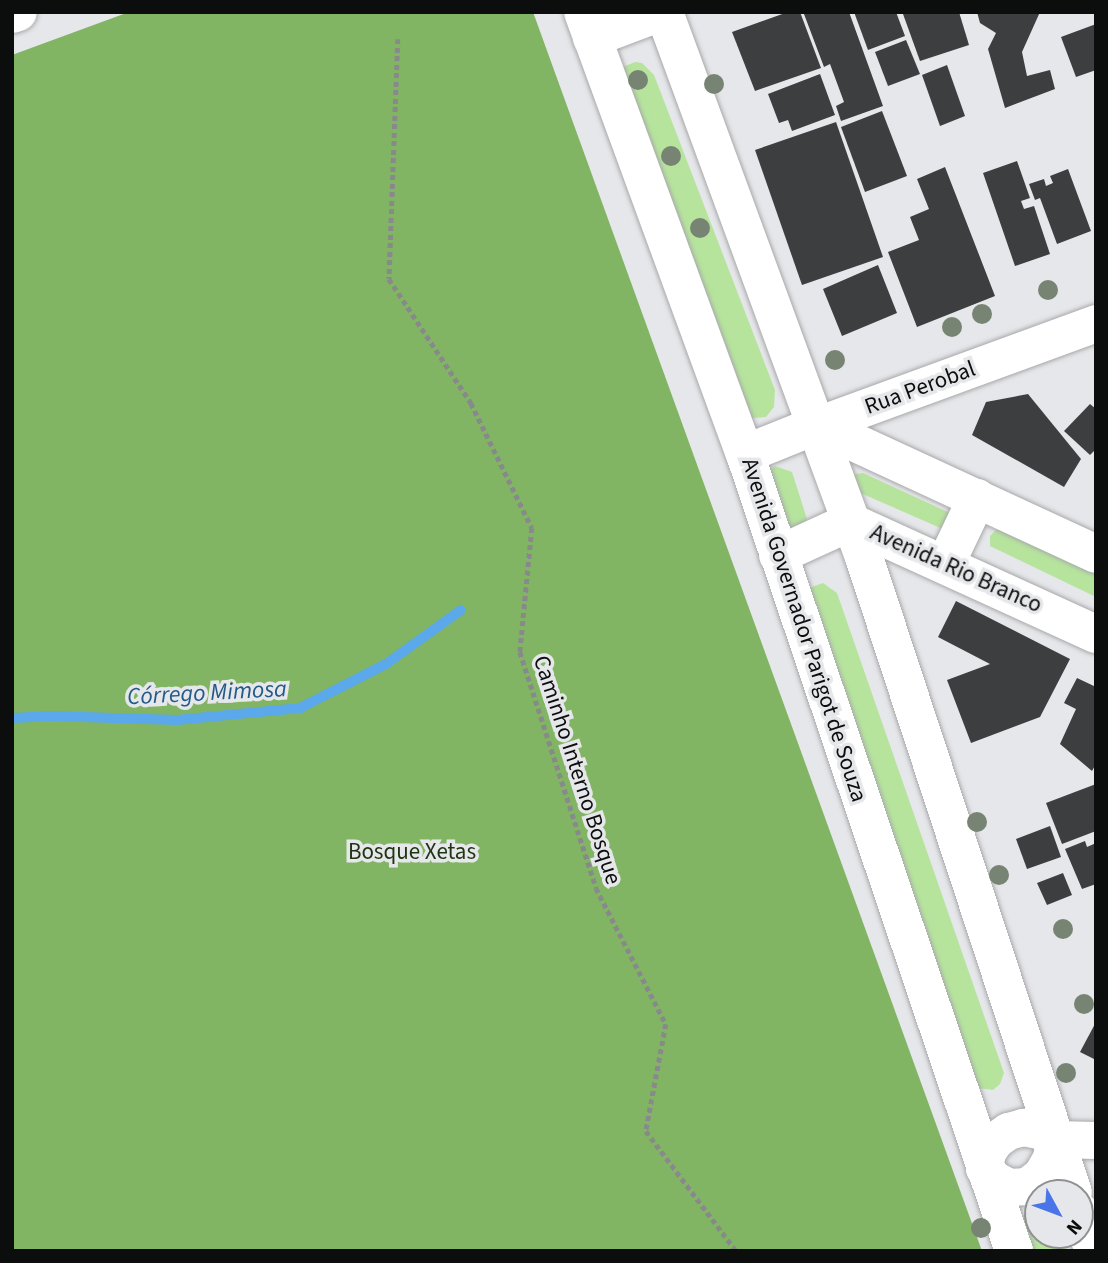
<!DOCTYPE html>
<meta charset="utf-8">
<style>
body{margin:0}
#map{position:relative;width:1108px;height:1263px;overflow:hidden;background:#e6e7ea;font-family:"Source Sans 3",sans-serif}
div>[style]{position:absolute}
.green>*{inset:0;background:#b6e49d}
.forest>*{inset:0;background:#81b563}
.stream>*{height:10px;margin:-5px;padding:0 5px;transform-origin:5px;border-radius:5px;background:#5ba8eb}
.building>*{inset:0;background:#3d3e40}
.path>*{height:4.5px;margin-top:-2.25px;transform-origin:0;background:repeating-linear-gradient(90deg,#88898b 0 5px,transparent 0 8.5px)}
.roads{filter:drop-shadow(0 0 2px #a8a8ab) drop-shadow(0 0 2px #a8a8ab)}
.street>*{height:37px;margin:-18.5px;padding:0 18.5px;transform-origin:18.5px;border-radius:18.5px;background:#fff}
.secondary>*{height:38px;margin:-19px;padding:0 19px;transform-origin:19px;border-radius:19px;background:#fff}
.trees>*{width:20px;height:20px;margin:-10px;border-radius:50%;background:#788473}
span{translate:-50% -50%;white-space:nowrap;text-align:center;line-height:1.15;-webkit-text-stroke:7px #e6e7ea;paint-order:stroke}
.street-label{font-size:23px;color:#0c0d0d}
.park-label{font-size:23px;color:#1e3311}
.water-label{font-size:24px;color:#245a87;font-style:italic}
.frame{position:absolute;inset:0;border:14px solid #0c0d0d;pointer-events:none}
.north{position:absolute;left:1024px;top:1179px;width:70px;height:70px;box-sizing:border-box;background:#e6e7ea;border:2px solid #8f9092;border-radius:50%;rotate:131deg;font-size:19px;font-weight:700;line-height:28px;text-align:center;color:#0c0d0d}
.north::after{content:'';display:block;margin:auto;width:24px;height:32px;background:#4a75e8;clip-path:polygon(50% 0,100% 100%,50% 72%,0 100%)}
</style>
<div id="map">
<div class="green">
<div style="clip-path:polygon(635px 62px,642px 63px,654px 75px,775px 390px,774px 407px,766px 417px,752px 418px,623px 67px)"></div>
<div style="clip-path:polygon(775px 466px,792px 472px,807px 519px,804px 527px,786px 533px,763px 474px)"></div>
<div style="clip-path:polygon(863px 473px,952px 514px,945px 530px,856px 491px,852px 479px,855px 474px)"></div>
<div style="clip-path:polygon(1005px 529px,1096px 572px,1096px 597px,990px 546px,990px 536px,996px 530px)"></div>
<div style="clip-path:polygon(823px 583px,837px 593px,1004px 1073px,1000px 1084px,993px 1090px,978px 1088px,809px 588px)"></div>
<div style="clip-path:polygon(1038px 1209px,1038px 1235px,1062px 1235px,1068px 1251px,1031px 1251px,1019px 1217px)"></div>
</div>
<div class="forest">
<div style="clip-path:polygon(129px 12px,533px 12px,982px 1251px,12px 1251px,12px 55px)"></div>
</div>
<div class="stream">
<div style="left:12px;top:718px;width:40px;rotate:-2.9deg"></div>
<div style="left:52px;top:716px;width:125px;rotate:1.8deg"></div>
<div style="left:177px;top:720px;width:124px;rotate:-5.6deg"></div>
<div style="left:300px;top:708px;width:97px;rotate:-27.1deg"></div>
<div style="left:386px;top:664px;width:92px;rotate:-35.8deg"></div>
</div>
<div class="building">
<div style="clip-path:polygon(788px 12px,800px 12px,821px 68px,755px 91px,732px 32px)"></div>
<div style="clip-path:polygon(808px 12px,849px 12px,883px 106px,841px 121px,836px 106px,844px 102px,830px 64px,824px 67px,804px 14px)"></div>
<div style="clip-path:polygon(854px 12px,896px 12px,905px 36px,868px 50px)"></div>
<div style="clip-path:polygon(907px 12px,959px 12px,969px 45px,920px 61px,903px 14px)"></div>
<div style="clip-path:polygon(977px 12px,1040px 12px,1022px 52px,1027px 76px,1050px 70px,1055px 89px,1005px 108px,988px 49px,996px 33px,980px 23px)"></div>
<div style="clip-path:polygon(1096px 24px,1096px 70px,1076px 77px,1061px 37px)"></div>
<div style="clip-path:polygon(906px 40px,920px 74px,888px 86px,875px 52px)"></div>
<div style="clip-path:polygon(947px 65px,965px 116px,940px 126px,922px 75px)"></div>
<div style="clip-path:polygon(820px 74px,835px 115px,792px 131px,788px 120px,779px 123px,768px 94px)"></div>
<div style="clip-path:polygon(882px 111px,907px 176px,865px 192px,841px 127px)"></div>
<div style="clip-path:polygon(836px 122px,883px 257px,802px 285px,755px 150px)"></div>
<div style="clip-path:polygon(1017px 161px,1030px 198px,1021px 201px,1024px 209px,1034px 206px,1050px 254px,1015px 266px,983px 173px)"></div>
<div style="clip-path:polygon(945px 167px,995px 296px,917px 327px,888px 252px,919px 240px,910px 217px,929px 209px,917px 179px)"></div>
<div style="clip-path:polygon(1068px 169px,1091px 231px,1057px 244px,1040px 198px,1035px 200px,1029px 184px,1044px 179px,1046px 186px,1053px 183px,1050px 176px)"></div>
<div style="clip-path:polygon(878px 265px,897px 313px,842px 336px,823px 289px)"></div>
<div style="clip-path:polygon(1028px 394px,1081px 459px,1064px 487px,972px 435px,986px 402px)"></div>
<div style="clip-path:polygon(1090px 404px,1096px 409px,1096px 449px,1090px 455px,1064px 431px)"></div>
<div style="clip-path:polygon(956px 601px,1070px 659px,1040px 717px,971px 743px,947px 680px,990px 664px,938px 637px)"></div>
<div style="clip-path:polygon(1077px 678px,1096px 687px,1096px 764px,1092px 771px,1060px 744px,1076px 709px,1064px 703px)"></div>
<div style="clip-path:polygon(1096px 784px,1096px 831px,1062px 844px,1046px 803px)"></div>
<div style="clip-path:polygon(1050px 826px,1061px 857px,1027px 869px,1016px 839px)"></div>
<div style="clip-path:polygon(1085px 841px,1087px 847px,1096px 843px,1096px 884px,1082px 889px,1065px 849px)"></div>
<div style="clip-path:polygon(1063px 873px,1072px 895px,1047px 905px,1037px 883px)"></div>
<div style="clip-path:polygon(1096px 1022px,1096px 1060px,1080px 1052px)"></div>
</div>
<div class="path">
<div style="left:398px;top:39px;width:240px;rotate:92.1deg"></div>
<div style="left:389px;top:279px;width:149px;rotate:56.5deg"></div>
<div style="left:471px;top:403px;width:139px;rotate:64deg"></div>
<div style="left:532px;top:528px;width:125px;rotate:95.5deg"></div>
<div style="left:520px;top:652px;width:248px;rotate:72.1deg"></div>
<div style="left:596px;top:888px;width:153px;rotate:62.8deg"></div>
<div style="left:666px;top:1024px;width:109px;rotate:100.6deg"></div>
<div style="left:646px;top:1131px;width:150px;rotate:53.1deg"></div>
</div>
<div class="roads">
<div class="street">
<div style="left:12px;top:14px;width:6px;rotate:-18deg"></div>
<div style="left:817px;top:425px;width:297px;rotate:-20.1deg"></div>
<div style="left:1023px;top:1127px;width:16px;rotate:11deg"></div>
<div style="left:1039px;top:1130px;width:17px;rotate:31deg"></div>
<div style="left:1054px;top:1139px;width:19px;rotate:99deg"></div>
<div style="left:1051px;top:1158px;width:20px;rotate:120deg"></div>
<div style="left:1041px;top:1175px;width:18px;rotate:142deg"></div>
<div style="left:1027px;top:1186px;width:18px;rotate:177deg"></div>
<div style="left:1009px;top:1187px;width:16px;rotate:-153deg"></div>
<div style="left:995px;top:1180px;width:16px;rotate:-133deg"></div>
<div style="left:984px;top:1168px;width:16px;rotate:-79deg"></div>
<div style="left:987px;top:1152px;width:14px;rotate:-56deg"></div>
<div style="left:995px;top:1140px;width:16px;rotate:-35deg"></div>
<div style="left:1008px;top:1131px;width:16px;rotate:-15deg"></div>
<div style="left:1054px;top:1139px;width:42px;rotate:1.4deg"></div>
</div>
<div class="secondary">
<div style="left:583px;top:12px;width:471px;rotate:69.9deg"></div>
<div style="left:745px;top:454px;width:841px;rotate:71.35deg"></div>
<div style="left:664px;top:12px;width:581px;rotate:69.85deg"></div>
<div style="left:864px;top:557px;width:669px;rotate:71.81deg"></div>
<div style="left:592px;top:38px;width:74px;rotate:-20.6deg"></div>
<div style="left:745px;top:454px;width:78px;rotate:-21.9deg"></div>
<div style="left:817px;top:425px;width:307px;rotate:24.8deg"></div>
<div style="left:778px;top:555px;width:79px;rotate:-24.6deg"></div>
<div style="left:850px;top:522px;width:270px;rotate:24.5deg"></div>
<div style="left:946px;top:563px;width:72px;rotate:-64.5deg"></div>
<div style="left:1080px;top:1212px;width:41px;rotate:70.3deg"></div>
</div>
</div>
<div class="trees">
<div style="left:638px;top:80px"></div>
<div style="left:714px;top:84px"></div>
<div style="left:671px;top:156px"></div>
<div style="left:700px;top:228px"></div>
<div style="left:1048px;top:290px"></div>
<div style="left:982px;top:314px"></div>
<div style="left:952px;top:327px"></div>
<div style="left:835px;top:360px"></div>
<div style="left:977px;top:822px"></div>
<div style="left:999px;top:875px"></div>
<div style="left:1063px;top:929px"></div>
<div style="left:1084px;top:1004px"></div>
<div style="left:1066px;top:1073px"></div>
<div style="left:981px;top:1228px"></div>
</div>
<div class="street-label">
<span style="left:920px;top:388px;rotate:-20deg">Rua Perobal</span>
<span style="left:956px;top:569px;rotate:24deg">Avenida Rio Branco</span>
<span style="left:804px;top:630px;rotate:72deg">Avenida Governador Parigot de Souza</span>
<span style="left:577px;top:770px;rotate:72deg">Caminho Interno Bosque</span>
</div>
<div class="park-label">
<span style="left:412px;top:852px">Bosque Xetas</span>
</div>
<div class="water-label">
<span style="left:207px;top:693px;rotate:-3deg">Córrego Mimosa</span>
</div>
<div class="frame"></div>
<div class="north">N</div>
</div>
